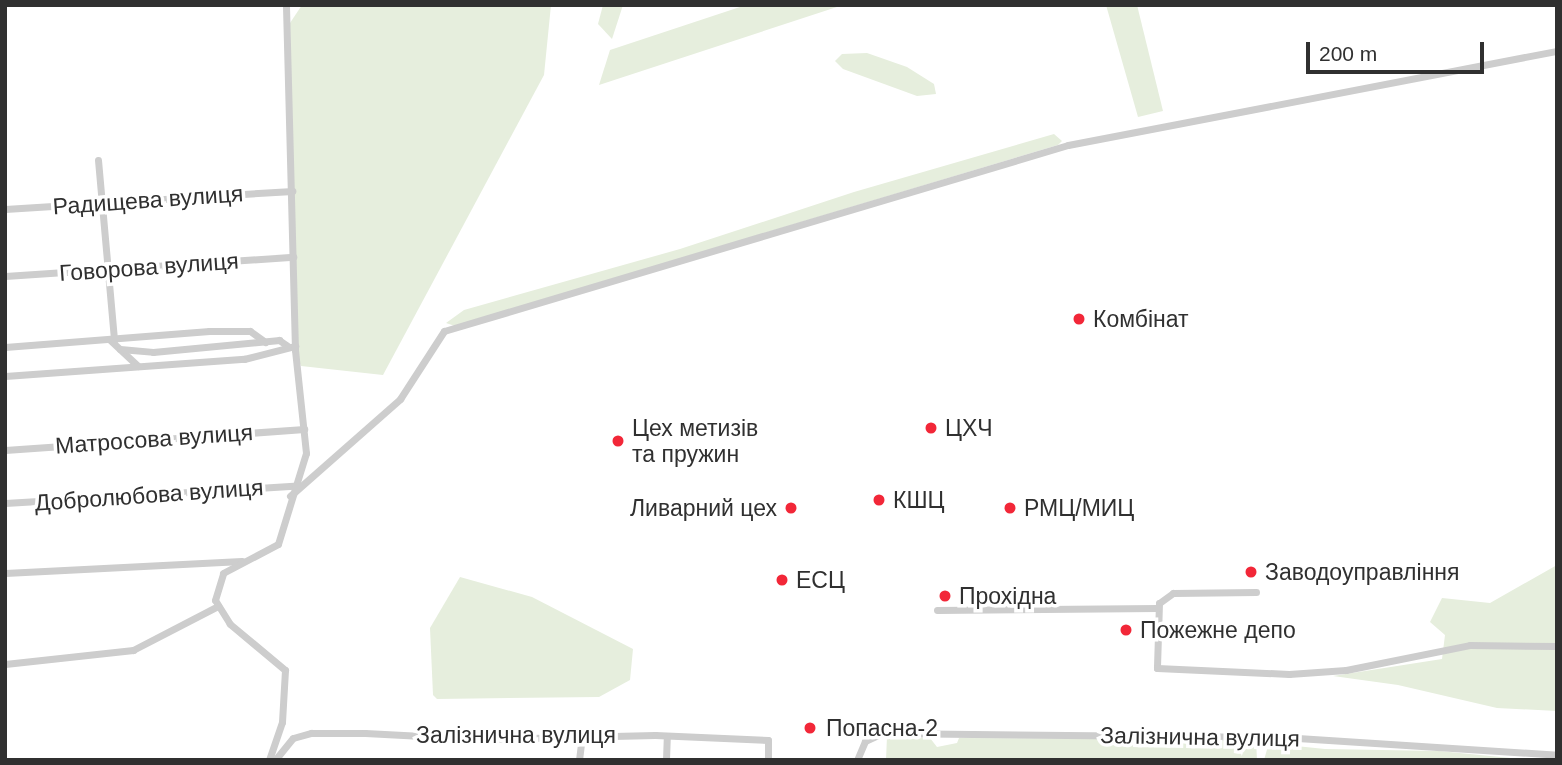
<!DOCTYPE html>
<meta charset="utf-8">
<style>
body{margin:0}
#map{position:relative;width:1562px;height:765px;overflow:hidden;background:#fff;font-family:Helvetica,sans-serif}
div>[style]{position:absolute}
.green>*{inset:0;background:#e6eedd}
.minor>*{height:7px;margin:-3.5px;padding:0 3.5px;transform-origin:3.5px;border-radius:3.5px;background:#cdcdcd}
.dots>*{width:19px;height:19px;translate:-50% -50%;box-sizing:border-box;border:4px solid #fff;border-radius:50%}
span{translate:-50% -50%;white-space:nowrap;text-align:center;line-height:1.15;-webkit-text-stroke:7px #fff;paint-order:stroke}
.street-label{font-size:23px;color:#303030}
.poi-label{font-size:23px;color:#303030}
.left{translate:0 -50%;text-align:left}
.right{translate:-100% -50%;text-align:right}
.frame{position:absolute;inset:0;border:7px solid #303030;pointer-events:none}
.scale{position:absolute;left:1306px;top:42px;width:178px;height:32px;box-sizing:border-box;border:4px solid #303030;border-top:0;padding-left:9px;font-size:21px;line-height:24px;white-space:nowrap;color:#303030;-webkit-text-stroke:5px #fff;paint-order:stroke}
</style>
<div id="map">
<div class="green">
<div style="clip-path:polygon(302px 5px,551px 5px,544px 75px,383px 375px,301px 366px,295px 350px,290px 23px)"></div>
<div style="clip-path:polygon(603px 5px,623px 5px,612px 39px,598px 24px)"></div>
<div style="clip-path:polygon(746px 5px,843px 5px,599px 85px,610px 50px)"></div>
<div style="clip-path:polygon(1106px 5px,1137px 5px,1163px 111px,1138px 117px)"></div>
<div style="clip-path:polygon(867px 53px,907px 67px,934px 84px,936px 94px,917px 96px,843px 69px,835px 61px,842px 54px)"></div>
<div style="clip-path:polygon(1054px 134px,1062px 141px,1058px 145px,455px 326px,446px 323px,464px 310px,680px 249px,854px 192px)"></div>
<div style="clip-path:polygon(1557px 565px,1557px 711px,1497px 708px,1398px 685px,1333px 676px,1442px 659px,1445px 635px,1430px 622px,1442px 598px,1490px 603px)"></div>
<div style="clip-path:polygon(460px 577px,532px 597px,633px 649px,630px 680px,599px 697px,437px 699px,433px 695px,430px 628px)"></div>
<div style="clip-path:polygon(887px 736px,930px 738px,937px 747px,957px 743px,959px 738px,1256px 739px,1257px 760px,886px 760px)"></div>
<div style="clip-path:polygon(1276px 744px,1325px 749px,1439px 751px,1530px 760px,1264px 760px,1268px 746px)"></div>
</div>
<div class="minor">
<div style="left:98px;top:160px;width:181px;rotate:84.9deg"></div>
<div style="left:5px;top:209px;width:288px;rotate:-3.6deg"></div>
<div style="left:5px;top:276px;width:289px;rotate:-3.8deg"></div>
<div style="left:110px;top:340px;width:38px;rotate:43deg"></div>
<div style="left:5px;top:347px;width:205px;rotate:-4.5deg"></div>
<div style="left:209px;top:331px;width:41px"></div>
<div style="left:250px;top:331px;width:19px;rotate:36deg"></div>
<div style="left:120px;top:349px;width:33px;rotate:5deg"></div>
<div style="left:153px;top:352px;width:127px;rotate:-5.4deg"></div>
<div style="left:279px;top:340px;width:12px;rotate:35deg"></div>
<div style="left:5px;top:376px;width:240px;rotate:-4.1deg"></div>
<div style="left:244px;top:359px;width:53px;rotate:-14.3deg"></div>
<div style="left:5px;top:450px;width:300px;rotate:-4deg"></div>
<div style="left:290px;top:496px;width:147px;rotate:-41.4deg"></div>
<div style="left:400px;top:399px;width:81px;rotate:-57.1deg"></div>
<div style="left:444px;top:331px;width:651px;rotate:-16.6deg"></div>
<div style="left:1068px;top:145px;width:498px;rotate:-10.9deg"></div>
<div style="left:5px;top:503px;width:289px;rotate:-3.4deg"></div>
<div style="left:5px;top:573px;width:237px;rotate:-2.9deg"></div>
<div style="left:1256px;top:592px;width:83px;rotate:179.3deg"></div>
<div style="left:1173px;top:593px;width:17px;rotate:144deg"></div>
<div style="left:1159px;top:603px;width:65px;rotate:91.8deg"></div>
<div style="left:1157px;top:668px;width:132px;rotate:2.6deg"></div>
<div style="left:1289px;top:674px;width:57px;rotate:-4deg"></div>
<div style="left:1346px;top:670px;width:126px;rotate:-11.4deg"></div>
<div style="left:1470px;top:645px;width:87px;rotate:0.7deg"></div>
<div style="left:937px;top:610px;width:221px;rotate:-0.5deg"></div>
<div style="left:5px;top:664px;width:129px;rotate:-6.2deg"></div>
<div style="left:133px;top:650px;width:96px;rotate:-27.4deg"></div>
<div style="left:269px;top:760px;width:40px;rotate:-71.1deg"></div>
<div style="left:282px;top:722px;width:52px;rotate:-86.7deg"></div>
<div style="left:285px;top:670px;width:72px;rotate:-140.1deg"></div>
<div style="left:230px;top:624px;width:28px;rotate:-122deg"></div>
<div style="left:215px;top:600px;width:28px;rotate:-73deg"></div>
<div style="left:223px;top:573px;width:62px;rotate:-27.8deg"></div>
<div style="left:278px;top:544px;width:95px;rotate:-72.9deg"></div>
<div style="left:306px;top:453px;width:104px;rotate:-96.1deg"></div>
<div style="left:295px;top:350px;width:345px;rotate:-91.5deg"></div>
<div style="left:275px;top:760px;width:28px;rotate:-51deg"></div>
<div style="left:293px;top:738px;width:19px;rotate:-16deg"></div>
<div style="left:311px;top:733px;width:54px"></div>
<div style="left:365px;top:733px;width:115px;rotate:3deg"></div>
<div style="left:480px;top:739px;width:175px;rotate:-1.3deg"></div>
<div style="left:655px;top:735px;width:113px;rotate:2.5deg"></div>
<div style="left:768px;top:740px;width:20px;rotate:90deg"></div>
<div style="left:579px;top:760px;width:25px;rotate:-83deg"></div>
<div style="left:666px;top:760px;width:24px;rotate:-88deg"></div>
<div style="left:857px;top:760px;width:21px;rotate:-67deg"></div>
<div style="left:865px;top:741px;width:19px;rotate:-25deg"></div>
<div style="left:882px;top:733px;width:400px;rotate:0.6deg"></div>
<div style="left:1282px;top:737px;width:276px;rotate:3.7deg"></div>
</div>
<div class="dots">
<div style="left:1079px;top:319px;background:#f22738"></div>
<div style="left:931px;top:428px;background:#f22738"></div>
<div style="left:618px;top:441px;background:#f22738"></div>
<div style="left:879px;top:500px;background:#f22738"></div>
<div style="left:791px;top:508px;background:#f22738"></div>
<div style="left:1010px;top:508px;background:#f22738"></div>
<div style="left:1251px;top:572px;background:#f22738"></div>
<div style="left:782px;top:580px;background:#f22738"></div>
<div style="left:945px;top:596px;background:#f22738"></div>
<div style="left:1126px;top:630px;background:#f22738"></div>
<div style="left:810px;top:728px;background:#f22738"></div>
</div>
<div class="street-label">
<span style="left:148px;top:200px;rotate:-4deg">Радищева вулиця</span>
<span style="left:149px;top:267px;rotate:-4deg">Говорова вулиця</span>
<span style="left:154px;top:439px;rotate:-4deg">Матросова вулиця</span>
<span style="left:149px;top:495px;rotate:-4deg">Добролюбова вулиця</span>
<span style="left:516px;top:735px">Залізнична вулиця</span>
<span style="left:1200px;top:737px;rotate:1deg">Залізнична вулиця</span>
</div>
<div class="poi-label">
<span class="left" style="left:1093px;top:319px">Комбінат</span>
<span class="left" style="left:632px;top:441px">Цех метизів<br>та пружин</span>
<span class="left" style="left:945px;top:428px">ЦХЧ</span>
<span class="left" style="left:893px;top:500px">КШЦ</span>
<span class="right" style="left:777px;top:508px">Ливарний цех</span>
<span class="left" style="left:1024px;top:508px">РМЦ/МИЦ</span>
<span class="left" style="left:1265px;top:572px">Заводоуправління</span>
<span class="left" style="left:796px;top:580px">ЕСЦ</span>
<span class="left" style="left:959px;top:596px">Прохідна</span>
<span class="left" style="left:1140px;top:630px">Пожежне депо</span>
<span class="left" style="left:826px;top:728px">Попасна-2</span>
</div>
<div class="frame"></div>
<div class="scale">200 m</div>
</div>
